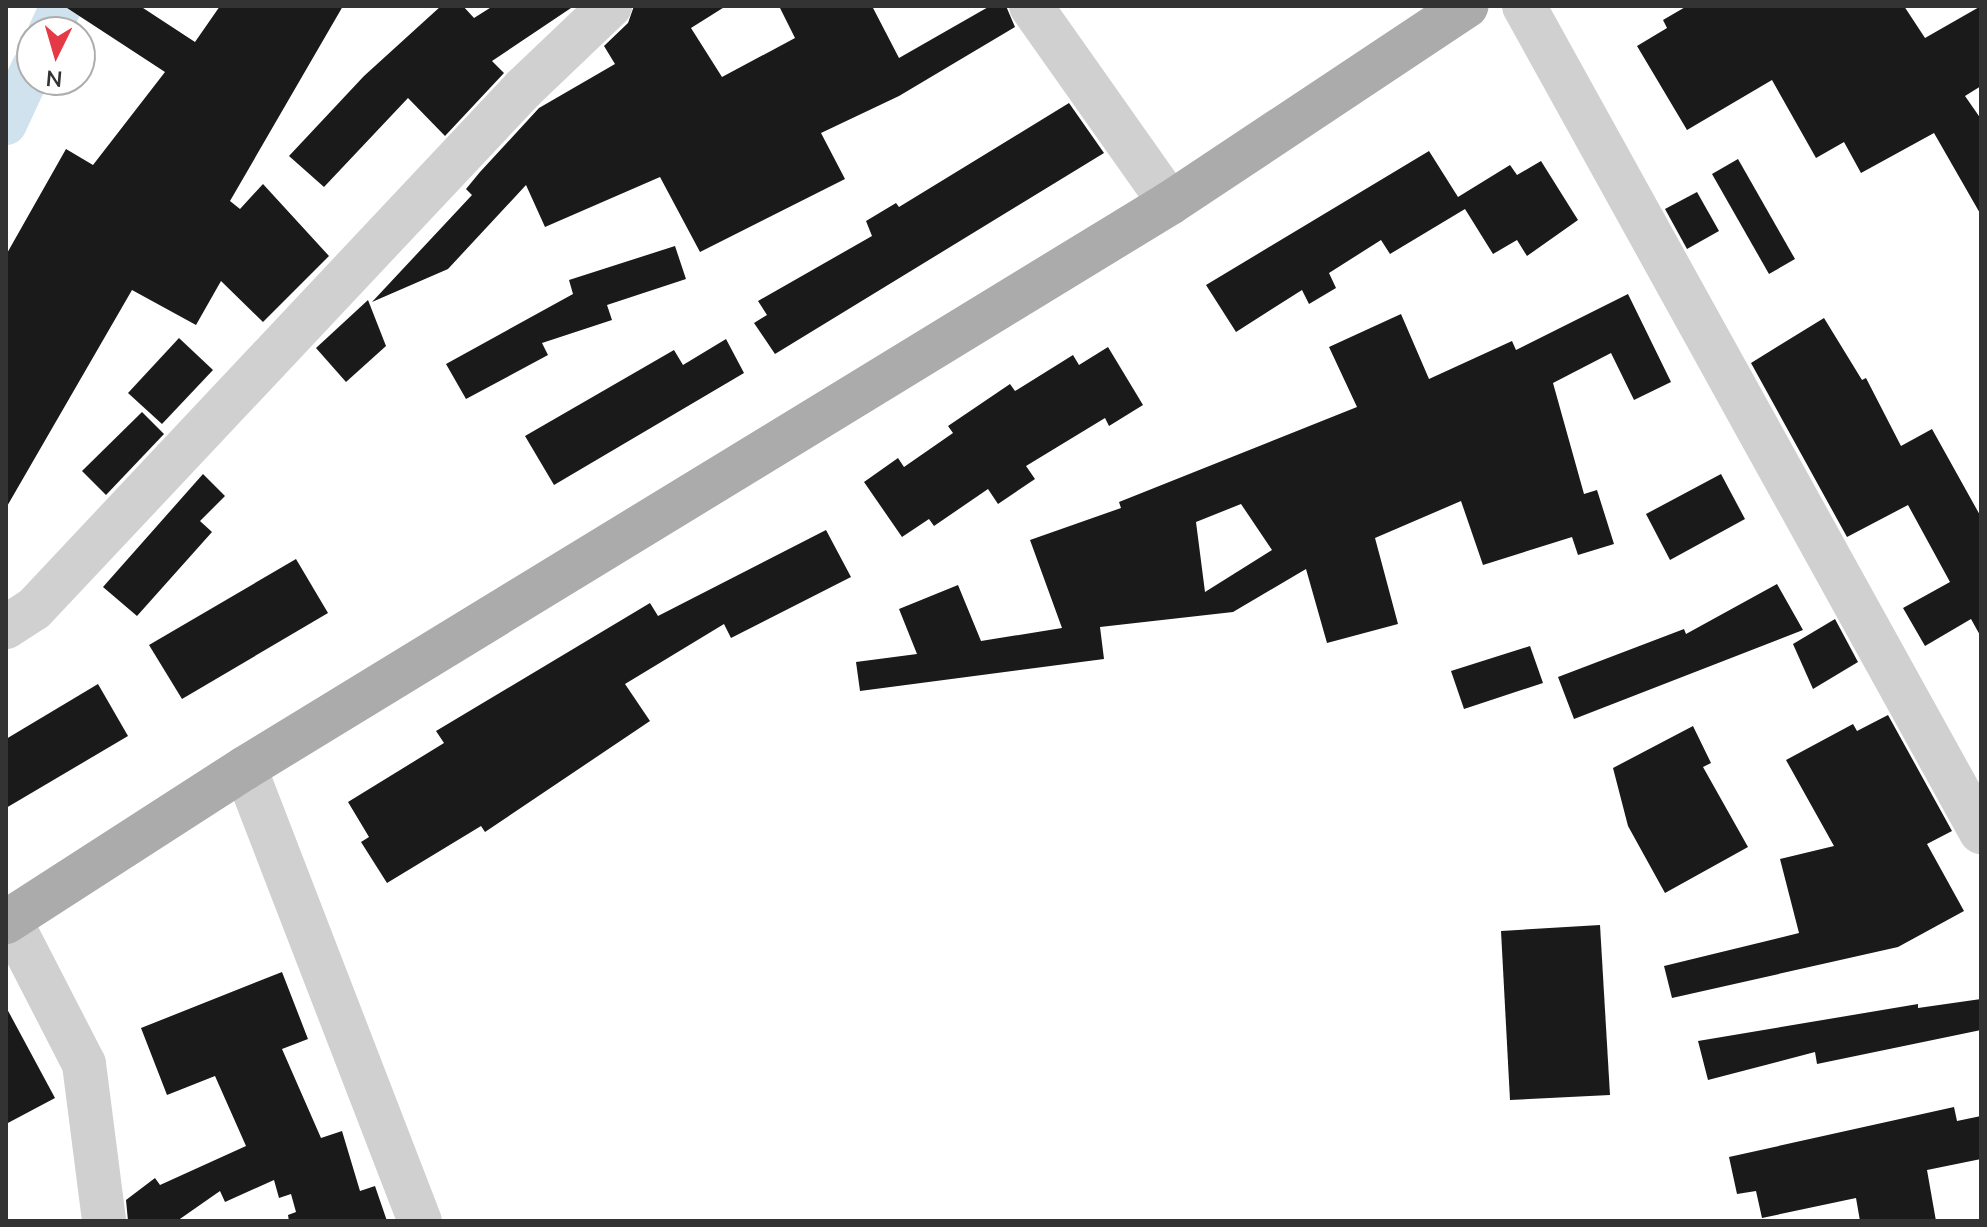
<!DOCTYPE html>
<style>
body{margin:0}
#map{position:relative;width:1987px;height:1227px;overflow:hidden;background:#fff;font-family:"Nunito Sans",sans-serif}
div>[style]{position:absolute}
.canal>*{height:42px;margin:-21px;padding:0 21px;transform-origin:21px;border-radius:21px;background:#cfe2ee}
.building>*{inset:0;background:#1a1a1a}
.street>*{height:44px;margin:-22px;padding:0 22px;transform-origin:22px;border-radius:22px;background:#d0d0d0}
.primary>*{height:44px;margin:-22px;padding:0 22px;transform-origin:22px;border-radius:22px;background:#ababab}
span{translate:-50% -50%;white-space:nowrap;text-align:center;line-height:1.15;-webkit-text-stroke:8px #fff;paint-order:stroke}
.frame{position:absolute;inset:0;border:8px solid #333;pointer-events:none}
.north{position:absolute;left:16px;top:16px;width:80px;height:80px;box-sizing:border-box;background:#fff;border:2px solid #adadad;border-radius:50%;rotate:185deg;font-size:22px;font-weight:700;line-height:32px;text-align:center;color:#333}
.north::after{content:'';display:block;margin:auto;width:28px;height:36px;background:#e63946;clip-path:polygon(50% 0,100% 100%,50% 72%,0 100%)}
</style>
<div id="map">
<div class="canal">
<div style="left:49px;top:32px;width:29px;rotate:-65deg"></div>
<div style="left:6px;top:124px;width:62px;rotate:-65.1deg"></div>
</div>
<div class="building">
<div style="clip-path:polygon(64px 6px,140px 6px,195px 42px,220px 6px,343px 6px,230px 201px,240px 209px,263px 184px,329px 256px,263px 322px,221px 281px,196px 325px,132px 290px,6px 508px,6px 255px,66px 149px,93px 165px,165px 72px)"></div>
<div style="clip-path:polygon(441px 6px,463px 6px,474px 18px,493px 6px,574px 6px,492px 61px,504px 73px,445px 136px,408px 98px,324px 187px,289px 156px,364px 76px)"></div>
<div style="clip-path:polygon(634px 6px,726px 6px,691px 28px,722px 77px,795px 38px,779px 6px,872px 6px,899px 58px,990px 6px,1006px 6px,1015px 27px,899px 96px,821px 133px,845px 179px,700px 252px,660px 177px,545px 227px,526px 185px,448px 269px,372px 302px,472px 195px,466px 189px,480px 172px,539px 108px,615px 64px,604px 46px,628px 23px)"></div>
<div style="clip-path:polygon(1687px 6px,1904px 6px,1925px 38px,1981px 6px,1981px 86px,1965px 96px,1981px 119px,1981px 215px,1934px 133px,1861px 173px,1844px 142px,1816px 158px,1772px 80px,1687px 130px,1637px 46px,1667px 28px,1663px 20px)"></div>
<div style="clip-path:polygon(1069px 103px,1104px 153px,775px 354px,754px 323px,767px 315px,758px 301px,872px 236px,866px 221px,896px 203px,899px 207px)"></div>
<div style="clip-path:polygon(1429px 151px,1458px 197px,1510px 165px,1517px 175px,1541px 161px,1578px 220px,1527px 256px,1517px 240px,1493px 254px,1465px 209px,1390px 254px,1381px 240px,1329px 273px,1336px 288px,1309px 304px,1302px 290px,1236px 332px,1206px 285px)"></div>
<div style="clip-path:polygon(1738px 159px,1795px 259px,1769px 274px,1712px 174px)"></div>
<div style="clip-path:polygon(1697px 192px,1719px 231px,1687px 249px,1665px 209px)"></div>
<div style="clip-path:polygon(675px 246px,686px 279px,607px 305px,612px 320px,542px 343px,548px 355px,466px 399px,446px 364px,573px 294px,569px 280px)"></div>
<div style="clip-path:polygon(evenodd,1628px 294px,1671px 382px,1634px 400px,1611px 353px,1553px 383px,1584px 494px,1597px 490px,1614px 544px,1578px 555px,1572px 537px,1483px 565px,1461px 501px,1375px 538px,1398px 624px,1327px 643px,1306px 569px,1233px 612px,1100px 627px,1104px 659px,860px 691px,856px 662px,917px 654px,899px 609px,958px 585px,981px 641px,1062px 628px,1030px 540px,1121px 508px,1119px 502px,1357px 407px,1329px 347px,1401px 314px,1429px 379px,1512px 341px,1516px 350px,1628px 294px,1241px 504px,1272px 550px,1205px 592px,1196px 522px,1241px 504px)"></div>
<div style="clip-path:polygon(368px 300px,386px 346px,346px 382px,316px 348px)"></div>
<div style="clip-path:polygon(1824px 318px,1862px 380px,1866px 378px,1901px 446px,1932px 429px,1981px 517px,1981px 637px,1971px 619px,1925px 646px,1903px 608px,1950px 582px,1908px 505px,1847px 537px,1751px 363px)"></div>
<div style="clip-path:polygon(179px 338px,213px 370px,162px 424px,128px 393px)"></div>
<div style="clip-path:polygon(726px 339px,744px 373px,554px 485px,525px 436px,674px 350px,683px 365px)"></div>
<div style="clip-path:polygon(1108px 347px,1143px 405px,1109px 426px,1105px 418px,1026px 466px,1035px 479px,998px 504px,988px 489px,934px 526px,929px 519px,902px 537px,864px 482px,898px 458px,904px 467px,953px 433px,948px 426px,1010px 384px,1015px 391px,1073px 355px,1079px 365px)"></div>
<div style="clip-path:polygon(142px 412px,164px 434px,106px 495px,82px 471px)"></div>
<div style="clip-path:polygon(203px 474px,225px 496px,200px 521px,212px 532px,137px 616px,103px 587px)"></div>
<div style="clip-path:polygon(1721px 474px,1745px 519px,1670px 560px,1646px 514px)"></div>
<div style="clip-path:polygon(826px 530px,851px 577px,731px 638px,724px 624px,625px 684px,650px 721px,485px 832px,481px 826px,387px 883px,361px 842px,369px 837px,348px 802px,444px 743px,436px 731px,650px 603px,658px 616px)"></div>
<div style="clip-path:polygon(296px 559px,328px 613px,182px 699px,149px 645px)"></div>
<div style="clip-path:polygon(1777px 584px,1803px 630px,1574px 719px,1558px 677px,1684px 629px,1686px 634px)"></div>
<div style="clip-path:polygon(1835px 619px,1858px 662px,1813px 689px,1793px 644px)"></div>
<div style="clip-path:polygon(1530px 646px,1543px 683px,1464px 709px,1451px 671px)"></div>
<div style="clip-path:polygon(98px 684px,128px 736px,6px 808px,6px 739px)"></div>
<div style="clip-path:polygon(1888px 715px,1952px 831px,1927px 844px,1964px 911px,1898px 947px,1672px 998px,1664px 966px,1799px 933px,1780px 859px,1834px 846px,1786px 760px,1853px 724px,1857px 731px)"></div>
<div style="clip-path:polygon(1693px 726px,1711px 763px,1703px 767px,1748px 847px,1665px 893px,1628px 826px,1613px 768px)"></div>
<div style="clip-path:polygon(1600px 925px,1610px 1095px,1510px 1100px,1501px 931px)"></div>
<div style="clip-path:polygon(282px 972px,308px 1039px,282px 1049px,321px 1138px,342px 1131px,360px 1191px,375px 1186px,387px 1221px,289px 1221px,288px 1215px,296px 1212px,291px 1194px,279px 1198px,274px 1180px,225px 1202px,220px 1191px,177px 1221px,128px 1221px,126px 1200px,155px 1178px,160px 1185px,246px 1146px,215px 1076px,167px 1095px,141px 1028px)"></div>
<div style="clip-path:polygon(1981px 999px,1981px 1030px,1817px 1064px,1815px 1052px,1708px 1080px,1698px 1041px,1918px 1004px,1918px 1008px)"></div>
<div style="clip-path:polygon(6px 1007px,55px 1098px,6px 1124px)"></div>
<div style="clip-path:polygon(1954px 1107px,1957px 1121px,1981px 1116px,1981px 1159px,1927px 1170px,1936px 1221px,1860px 1221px,1856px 1198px,1762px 1218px,1756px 1191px,1737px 1194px,1729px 1157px)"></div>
</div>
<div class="street">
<div style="left:1031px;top:6px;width:241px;rotate:54.8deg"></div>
<div style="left:1524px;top:6px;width:944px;rotate:61.05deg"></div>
<div style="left:6px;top:627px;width:33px;rotate:-33deg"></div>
<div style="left:34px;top:609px;width:715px;rotate:-46.76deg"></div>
<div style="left:524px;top:88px;width:119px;rotate:-43.6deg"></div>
<div style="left:245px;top:768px;width:486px;rotate:68.9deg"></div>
<div style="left:10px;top:920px;width:162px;rotate:62.8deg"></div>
<div style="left:84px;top:1064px;width:158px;rotate:82.7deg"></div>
</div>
<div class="primary">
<div style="left:6px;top:922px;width:284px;rotate:-32.8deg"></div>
<div style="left:245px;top:768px;width:1084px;rotate:-31.42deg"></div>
<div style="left:1170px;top:203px;width:356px;rotate:-33.6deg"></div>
</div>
<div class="frame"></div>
<div class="north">N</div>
</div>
